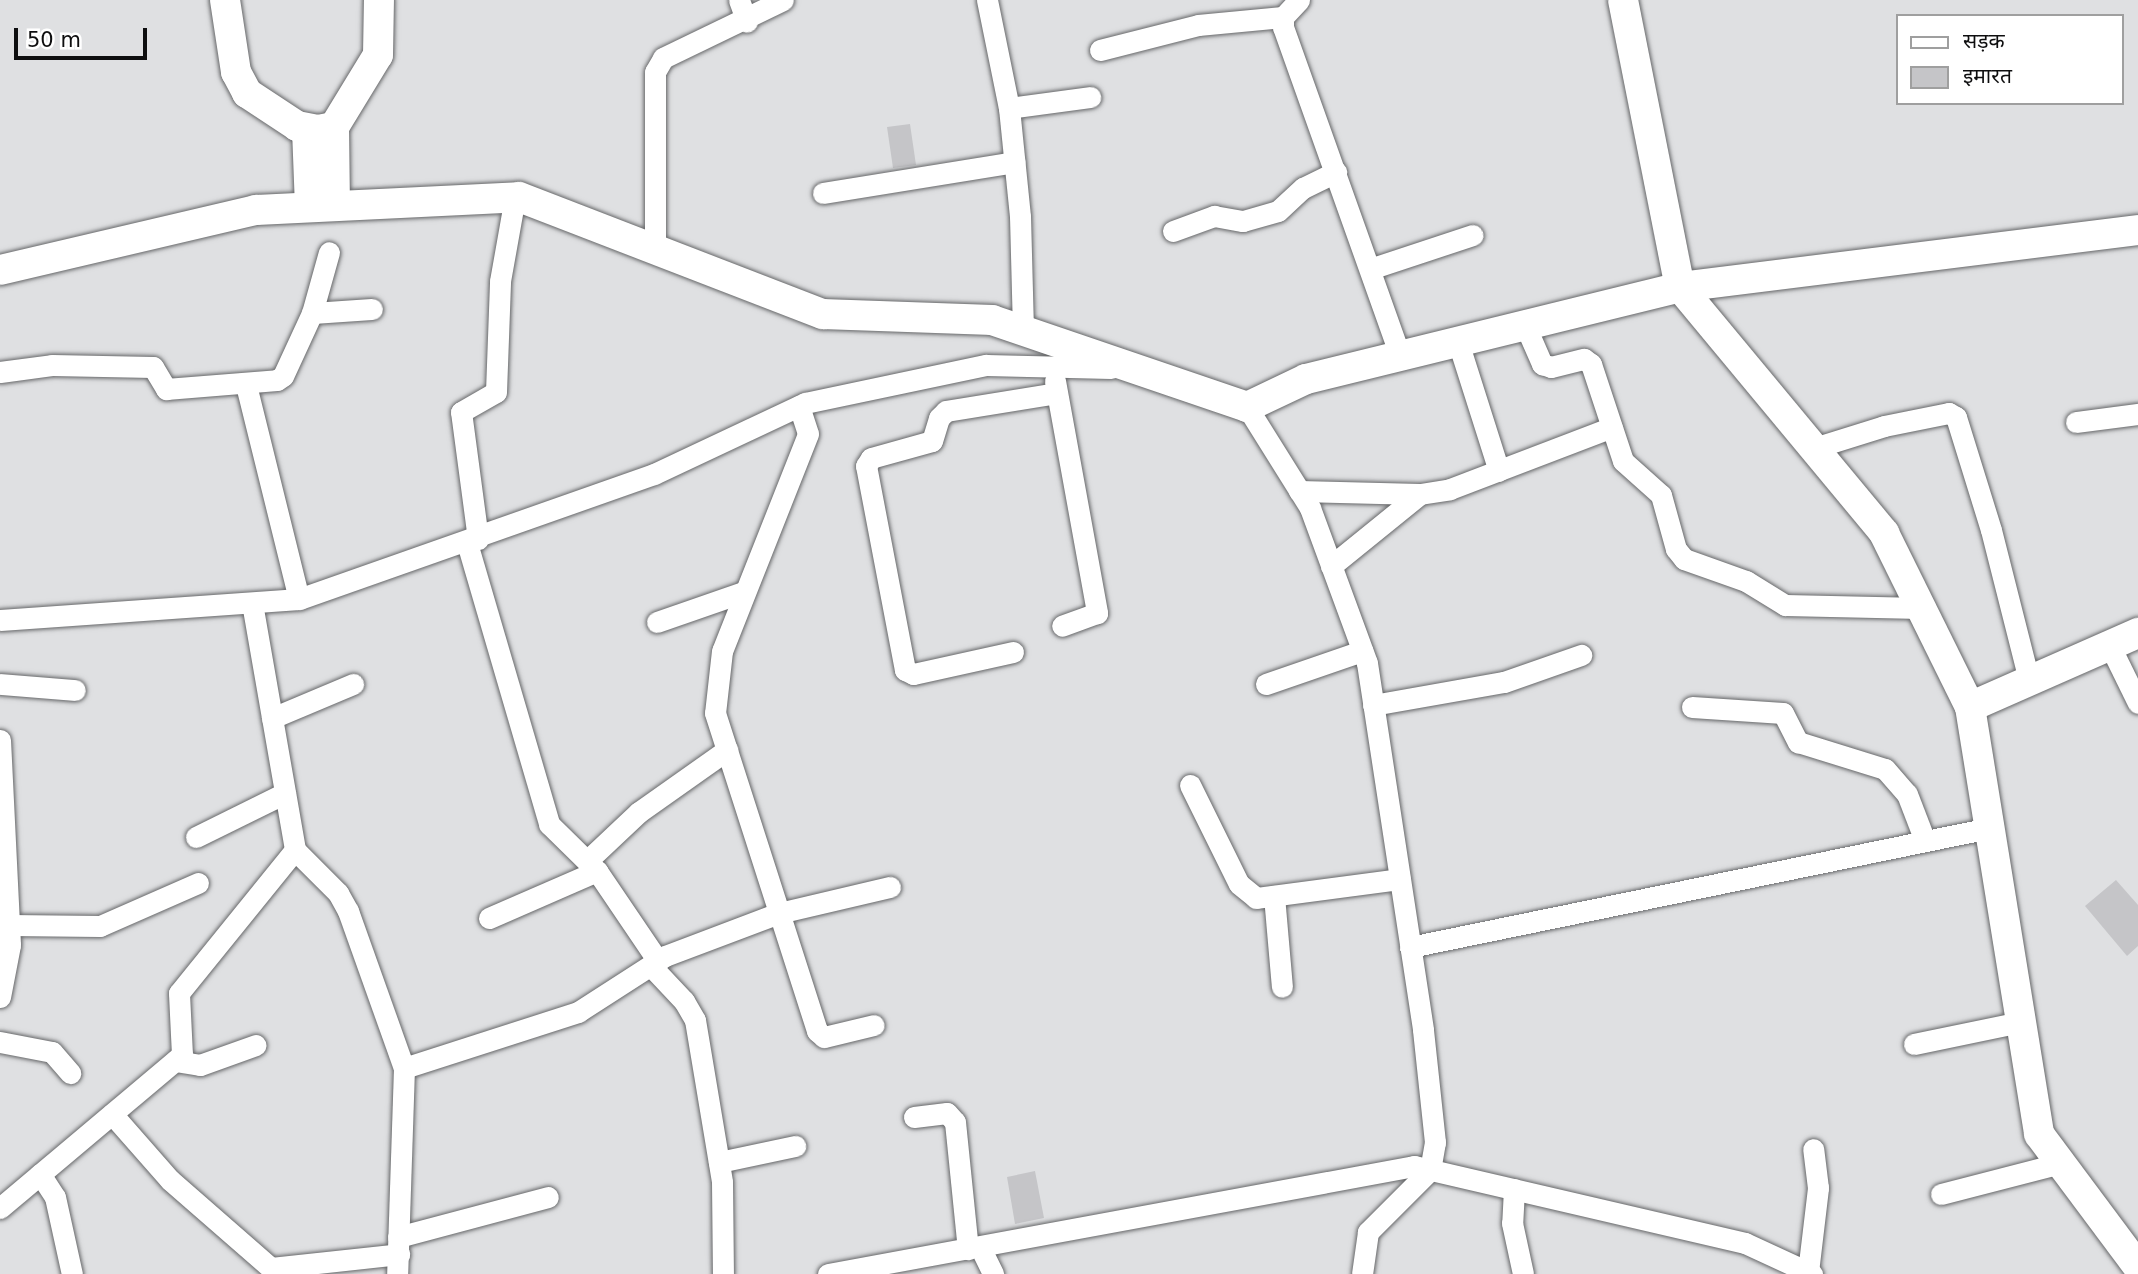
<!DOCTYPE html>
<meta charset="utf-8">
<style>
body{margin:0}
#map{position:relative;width:2138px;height:1274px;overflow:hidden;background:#dfe0e2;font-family:"DejaVu Sans","Noto Sans Devanagari",sans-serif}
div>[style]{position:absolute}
.building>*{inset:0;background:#c5c5c8}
.roads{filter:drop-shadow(0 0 2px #666769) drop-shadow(0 0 2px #666769)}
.street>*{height:21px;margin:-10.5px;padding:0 10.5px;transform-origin:10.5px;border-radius:10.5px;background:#fff}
.secondary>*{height:30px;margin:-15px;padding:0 15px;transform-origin:15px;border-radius:15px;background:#fff}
span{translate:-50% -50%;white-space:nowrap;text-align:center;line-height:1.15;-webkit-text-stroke:6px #fff;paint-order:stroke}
.legend{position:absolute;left:1896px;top:14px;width:228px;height:91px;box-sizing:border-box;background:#fff;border:2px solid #9f9f9f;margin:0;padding:9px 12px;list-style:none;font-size:21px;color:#0e0e0f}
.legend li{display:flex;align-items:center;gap:14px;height:35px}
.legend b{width:35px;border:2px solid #9f9f9f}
.scale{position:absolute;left:14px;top:28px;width:133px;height:32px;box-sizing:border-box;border:4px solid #0e0e0f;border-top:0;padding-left:9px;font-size:21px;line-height:24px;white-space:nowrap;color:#0e0e0f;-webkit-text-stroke:5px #fff;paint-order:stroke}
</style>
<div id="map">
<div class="building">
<div style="clip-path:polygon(910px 124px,916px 165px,893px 168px,887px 127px)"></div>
<div style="clip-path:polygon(2116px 880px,2138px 905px,2138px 946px,2127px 956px,2085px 906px)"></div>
<div style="clip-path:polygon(1035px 1171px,1044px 1218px,1015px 1224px,1007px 1177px)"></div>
</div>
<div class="roads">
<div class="street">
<div style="left:739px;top:0;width:23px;rotate:70deg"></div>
<div style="left:987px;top:0;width:110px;rotate:78.5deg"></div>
<div style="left:1009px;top:108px;width:109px;rotate:84.2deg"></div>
<div style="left:1020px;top:216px;width:114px;rotate:88.5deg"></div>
<div style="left:1299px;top:0;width:23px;rotate:133deg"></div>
<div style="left:1283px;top:17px;width:10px;rotate:90deg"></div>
<div style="left:1283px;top:27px;width:349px;rotate:70.4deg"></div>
<div style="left:1100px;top:50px;width:101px;rotate:-14.3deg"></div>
<div style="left:1198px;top:25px;width:85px;rotate:-5.4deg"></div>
<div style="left:1009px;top:108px;width:82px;rotate:-7.7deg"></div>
<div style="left:823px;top:193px;width:194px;rotate:-9.2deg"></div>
<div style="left:1173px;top:231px;width:44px;rotate:-20.1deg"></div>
<div style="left:1214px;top:216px;width:29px;rotate:10deg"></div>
<div style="left:1243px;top:221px;width:36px;rotate:-16deg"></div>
<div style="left:1278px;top:211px;width:34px;rotate:-43deg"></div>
<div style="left:1303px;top:188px;width:37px;rotate:-26deg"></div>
<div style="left:655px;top:250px;width:178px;rotate:-90deg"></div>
<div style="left:655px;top:72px;width:16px;rotate:-60deg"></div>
<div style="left:663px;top:58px;width:133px;rotate:-25.8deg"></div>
<div style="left:1370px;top:269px;width:108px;rotate:-18.3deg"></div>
<div style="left:312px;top:313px;width:60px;rotate:-3.8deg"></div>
<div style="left:1525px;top:325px;width:43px;rotate:66.4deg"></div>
<div style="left:1542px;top:364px;width:9px;rotate:18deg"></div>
<div style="left:1551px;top:367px;width:34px;rotate:-14deg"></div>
<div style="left:1584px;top:359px;width:9px;rotate:36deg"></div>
<div style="left:1591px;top:364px;width:102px;rotate:71.7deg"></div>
<div style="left:1623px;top:461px;width:51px;rotate:41.8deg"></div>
<div style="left:1661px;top:495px;width:56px;rotate:74.5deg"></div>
<div style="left:1676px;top:549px;width:13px;rotate:51deg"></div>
<div style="left:1684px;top:559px;width:66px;rotate:19.5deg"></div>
<div style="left:1746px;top:581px;width:46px;rotate:31.6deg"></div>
<div style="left:1785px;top:605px;width:136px;rotate:1.3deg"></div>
<div style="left:1458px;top:342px;width:135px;rotate:72.4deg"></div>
<div style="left:0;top:372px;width:52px;rotate:-7.7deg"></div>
<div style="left:52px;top:365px;width:101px;rotate:1.1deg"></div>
<div style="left:153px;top:367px;width:26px;rotate:59deg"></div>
<div style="left:166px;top:389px;width:111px;rotate:-4.6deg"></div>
<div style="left:277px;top:380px;width:7px;rotate:-34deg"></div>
<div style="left:283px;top:376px;width:69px;rotate:-65.3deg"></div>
<div style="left:312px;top:313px;width:63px;rotate:-74.4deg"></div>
<div style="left:1055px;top:381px;width:236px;rotate:79.7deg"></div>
<div style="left:1097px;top:613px;width:37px;rotate:160deg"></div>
<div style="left:246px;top:385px;width:220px;rotate:76.1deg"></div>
<div style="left:799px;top:406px;width:29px;rotate:72deg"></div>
<div style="left:808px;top:434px;width:233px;rotate:111.6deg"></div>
<div style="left:722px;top:651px;width:62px;rotate:96.4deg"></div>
<div style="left:715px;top:713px;width:334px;rotate:72.2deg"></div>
<div style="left:817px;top:1031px;width:9px;rotate:41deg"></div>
<div style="left:824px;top:1037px;width:51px;rotate:-13.5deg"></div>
<div style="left:1247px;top:407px;width:119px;rotate:58deg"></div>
<div style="left:1310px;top:508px;width:165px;rotate:69.8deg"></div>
<div style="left:1367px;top:663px;width:371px;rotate:81.3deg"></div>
<div style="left:1423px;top:1030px;width:113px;rotate:83.9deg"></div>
<div style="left:1435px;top:1142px;width:28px;rotate:100deg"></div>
<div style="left:1430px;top:1170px;width:88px;rotate:135deg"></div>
<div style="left:1368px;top:1232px;width:42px;rotate:98.1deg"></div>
<div style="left:2076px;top:422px;width:63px;rotate:-7.4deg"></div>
<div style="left:1814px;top:448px;width:73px;rotate:-17.4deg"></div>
<div style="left:1884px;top:426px;width:66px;rotate:-11.3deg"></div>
<div style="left:1949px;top:413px;width:8px;rotate:30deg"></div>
<div style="left:1956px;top:417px;width:118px;rotate:72.8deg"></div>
<div style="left:1991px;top:530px;width:155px;rotate:75.8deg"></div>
<div style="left:1299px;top:491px;width:121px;rotate:1.4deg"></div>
<div style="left:1420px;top:494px;width:30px;rotate:-9deg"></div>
<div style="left:1450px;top:489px;width:173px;rotate:-20.9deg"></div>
<div style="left:478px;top:539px;width:128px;rotate:-97.6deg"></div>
<div style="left:461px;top:412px;width:40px;rotate:-29.7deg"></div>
<div style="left:496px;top:392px;width:111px;rotate:-87.9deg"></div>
<div style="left:500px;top:281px;width:85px;rotate:-79.9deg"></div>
<div style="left:467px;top:543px;width:293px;rotate:73.7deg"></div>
<div style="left:549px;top:824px;width:67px;rotate:44.4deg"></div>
<div style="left:597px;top:871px;width:109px;rotate:55.9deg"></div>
<div style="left:1331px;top:566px;width:114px;rotate:-39deg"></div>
<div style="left:252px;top:603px;width:251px;rotate:80.1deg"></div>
<div style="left:295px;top:850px;width:61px;rotate:45deg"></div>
<div style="left:338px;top:893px;width:21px;rotate:61deg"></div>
<div style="left:348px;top:911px;width:167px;rotate:70.4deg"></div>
<div style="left:404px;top:1068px;width:206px;rotate:91.9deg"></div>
<div style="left:0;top:620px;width:300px;rotate:-4deg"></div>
<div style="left:299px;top:599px;width:376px;rotate:-19.4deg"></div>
<div style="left:654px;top:474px;width:167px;rotate:-25.2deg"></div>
<div style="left:805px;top:403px;width:185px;rotate:-11.9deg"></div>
<div style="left:986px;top:365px;width:125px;rotate:1.4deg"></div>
<div style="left:657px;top:622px;width:91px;rotate:-19.2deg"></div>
<div style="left:2111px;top:648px;width:61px;rotate:63.9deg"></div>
<div style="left:1013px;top:652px;width:102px;rotate:167.6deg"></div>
<div style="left:913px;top:674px;width:9px;rotate:-153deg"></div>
<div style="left:905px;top:670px;width:208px;rotate:-100.8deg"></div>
<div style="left:866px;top:466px;width:9px;rotate:-58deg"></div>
<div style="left:871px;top:458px;width:63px;rotate:-15.6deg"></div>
<div style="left:932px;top:441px;width:24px;rotate:-73deg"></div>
<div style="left:939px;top:418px;width:10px;rotate:-45deg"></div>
<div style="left:946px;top:411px;width:112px;rotate:-9.2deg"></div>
<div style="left:0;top:684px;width:75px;rotate:4.6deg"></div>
<div style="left:1266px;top:684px;width:102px;rotate:-19deg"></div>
<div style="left:1373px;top:705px;width:133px;rotate:-10deg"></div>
<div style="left:1504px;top:682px;width:82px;rotate:-19.3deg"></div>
<div style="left:1692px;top:707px;width:91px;rotate:3.8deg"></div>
<div style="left:1783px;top:713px;width:33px;rotate:63deg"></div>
<div style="left:1798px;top:742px;width:91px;rotate:17.2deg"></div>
<div style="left:1885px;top:769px;width:33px;rotate:49deg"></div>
<div style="left:1907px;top:794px;width:50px;rotate:69deg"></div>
<div style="left:272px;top:718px;width:88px;rotate:-22.8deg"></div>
<div style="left:0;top:740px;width:205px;rotate:87.2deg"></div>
<div style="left:10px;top:945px;width:53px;rotate:100.9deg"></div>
<div style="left:1190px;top:785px;width:110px;rotate:63.7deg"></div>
<div style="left:1239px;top:884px;width:22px;rotate:39deg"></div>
<div style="left:1256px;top:898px;width:145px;rotate:-7.5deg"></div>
<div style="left:196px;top:837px;width:99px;rotate:-26.3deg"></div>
<div style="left:588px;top:860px;width:70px;rotate:-43.3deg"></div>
<div style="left:639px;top:812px;width:108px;rotate:-35.2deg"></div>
<div style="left:1274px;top:896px;width:91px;rotate:85deg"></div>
<div style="left:489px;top:918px;width:118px;rotate:-23.5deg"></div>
<div style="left:9px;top:925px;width:91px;rotate:0.6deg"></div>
<div style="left:100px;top:926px;width:107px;rotate:-23.7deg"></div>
<div style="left:1410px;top:947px;width:591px;rotate:-11.61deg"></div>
<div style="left:651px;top:966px;width:48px;rotate:46.7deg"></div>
<div style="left:684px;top:1001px;width:22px;rotate:60deg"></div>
<div style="left:695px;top:1020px;width:164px;rotate:80.5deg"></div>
<div style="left:722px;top:1182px;width:92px;rotate:89.4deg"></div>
<div style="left:0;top:1042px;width:53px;rotate:10.9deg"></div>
<div style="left:52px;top:1052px;width:28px;rotate:49deg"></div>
<div style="left:1914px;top:1044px;width:108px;rotate:-11.7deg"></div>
<div style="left:175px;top:1061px;width:25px;rotate:9deg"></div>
<div style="left:200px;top:1065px;width:59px;rotate:-19.7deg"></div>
<div style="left:404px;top:1068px;width:183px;rotate:-17.8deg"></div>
<div style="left:578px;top:1012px;width:103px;rotate:-32.8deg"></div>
<div style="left:665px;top:956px;width:122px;rotate:-20.7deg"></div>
<div style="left:779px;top:913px;width:114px;rotate:-13.2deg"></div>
<div style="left:112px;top:1114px;width:88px;rotate:48.7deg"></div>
<div style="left:170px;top:1180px;width:134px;rotate:41.1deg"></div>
<div style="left:271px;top:1268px;width:129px;rotate:-6.2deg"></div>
<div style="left:914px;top:1117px;width:33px;rotate:-7deg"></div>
<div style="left:947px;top:1113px;width:12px;rotate:48deg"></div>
<div style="left:955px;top:1122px;width:128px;rotate:84.2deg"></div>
<div style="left:719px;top:1162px;width:78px;rotate:-11.9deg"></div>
<div style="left:40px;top:1174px;width:27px;rotate:57deg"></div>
<div style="left:55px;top:1197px;width:79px;rotate:77.6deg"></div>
<div style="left:1514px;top:1189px;width:34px;rotate:93deg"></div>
<div style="left:1512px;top:1223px;width:52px;rotate:77.8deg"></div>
<div style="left:1941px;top:1194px;width:124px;rotate:-14.5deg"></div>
<div style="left:0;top:1208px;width:238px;rotate:-40.1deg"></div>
<div style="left:182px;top:1055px;width:62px;rotate:-92.8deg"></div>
<div style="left:179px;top:993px;width:184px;rotate:-51deg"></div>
<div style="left:398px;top:1237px;width:155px;rotate:-14.9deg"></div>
<div style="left:980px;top:1247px;width:30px;rotate:64deg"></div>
<div style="left:1808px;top:1272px;width:85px;rotate:-83.2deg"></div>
<div style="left:1818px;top:1188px;width:39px;rotate:-97deg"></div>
<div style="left:828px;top:1274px;width:596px;rotate:-10.44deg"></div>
<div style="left:1414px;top:1166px;width:340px;rotate:13.1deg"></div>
<div style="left:1745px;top:1243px;width:74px;rotate:24.8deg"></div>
</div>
<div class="secondary">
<div style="left:225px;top:0;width:73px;rotate:81.3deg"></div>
<div style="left:236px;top:72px;width:24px;rotate:62deg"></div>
<div style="left:247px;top:93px;width:60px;rotate:33.4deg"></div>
<div style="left:297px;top:126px;width:21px;rotate:11deg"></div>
<div style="left:318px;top:130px;width:16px;rotate:-11deg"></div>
<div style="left:334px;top:127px;width:84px;rotate:-58.6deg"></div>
<div style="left:378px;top:55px;width:55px;rotate:-89deg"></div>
<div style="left:1623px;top:0;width:293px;rotate:78.8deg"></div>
<div style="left:1680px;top:287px;width:320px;rotate:50.3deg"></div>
<div style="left:1884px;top:533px;width:194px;rotate:63.7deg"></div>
<div style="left:1970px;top:707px;width:433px;rotate:80.8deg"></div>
<div style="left:2039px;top:1134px;width:166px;rotate:53.3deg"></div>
<div style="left:334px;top:127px;width:78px;rotate:89.3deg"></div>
<div style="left:307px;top:129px;width:78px;rotate:87.8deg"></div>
<div style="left:0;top:270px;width:263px;rotate:-13.2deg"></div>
<div style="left:256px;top:210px;width:263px;rotate:-2.8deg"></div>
<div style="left:519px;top:197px;width:326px;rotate:21.1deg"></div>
<div style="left:823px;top:314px;width:169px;rotate:2deg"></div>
<div style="left:992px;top:320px;width:269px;rotate:18.8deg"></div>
<div style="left:1247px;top:407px;width:65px;rotate:-25.4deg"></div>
<div style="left:1306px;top:379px;width:385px;rotate:-13.8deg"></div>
<div style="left:1680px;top:287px;width:462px;rotate:-7.1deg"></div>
<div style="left:1970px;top:707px;width:184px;rotate:-23.8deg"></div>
</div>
</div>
<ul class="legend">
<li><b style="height:9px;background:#fff"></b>सड़क</li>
<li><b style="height:19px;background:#c5c5c8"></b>इमारत</li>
</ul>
<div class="scale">50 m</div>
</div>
